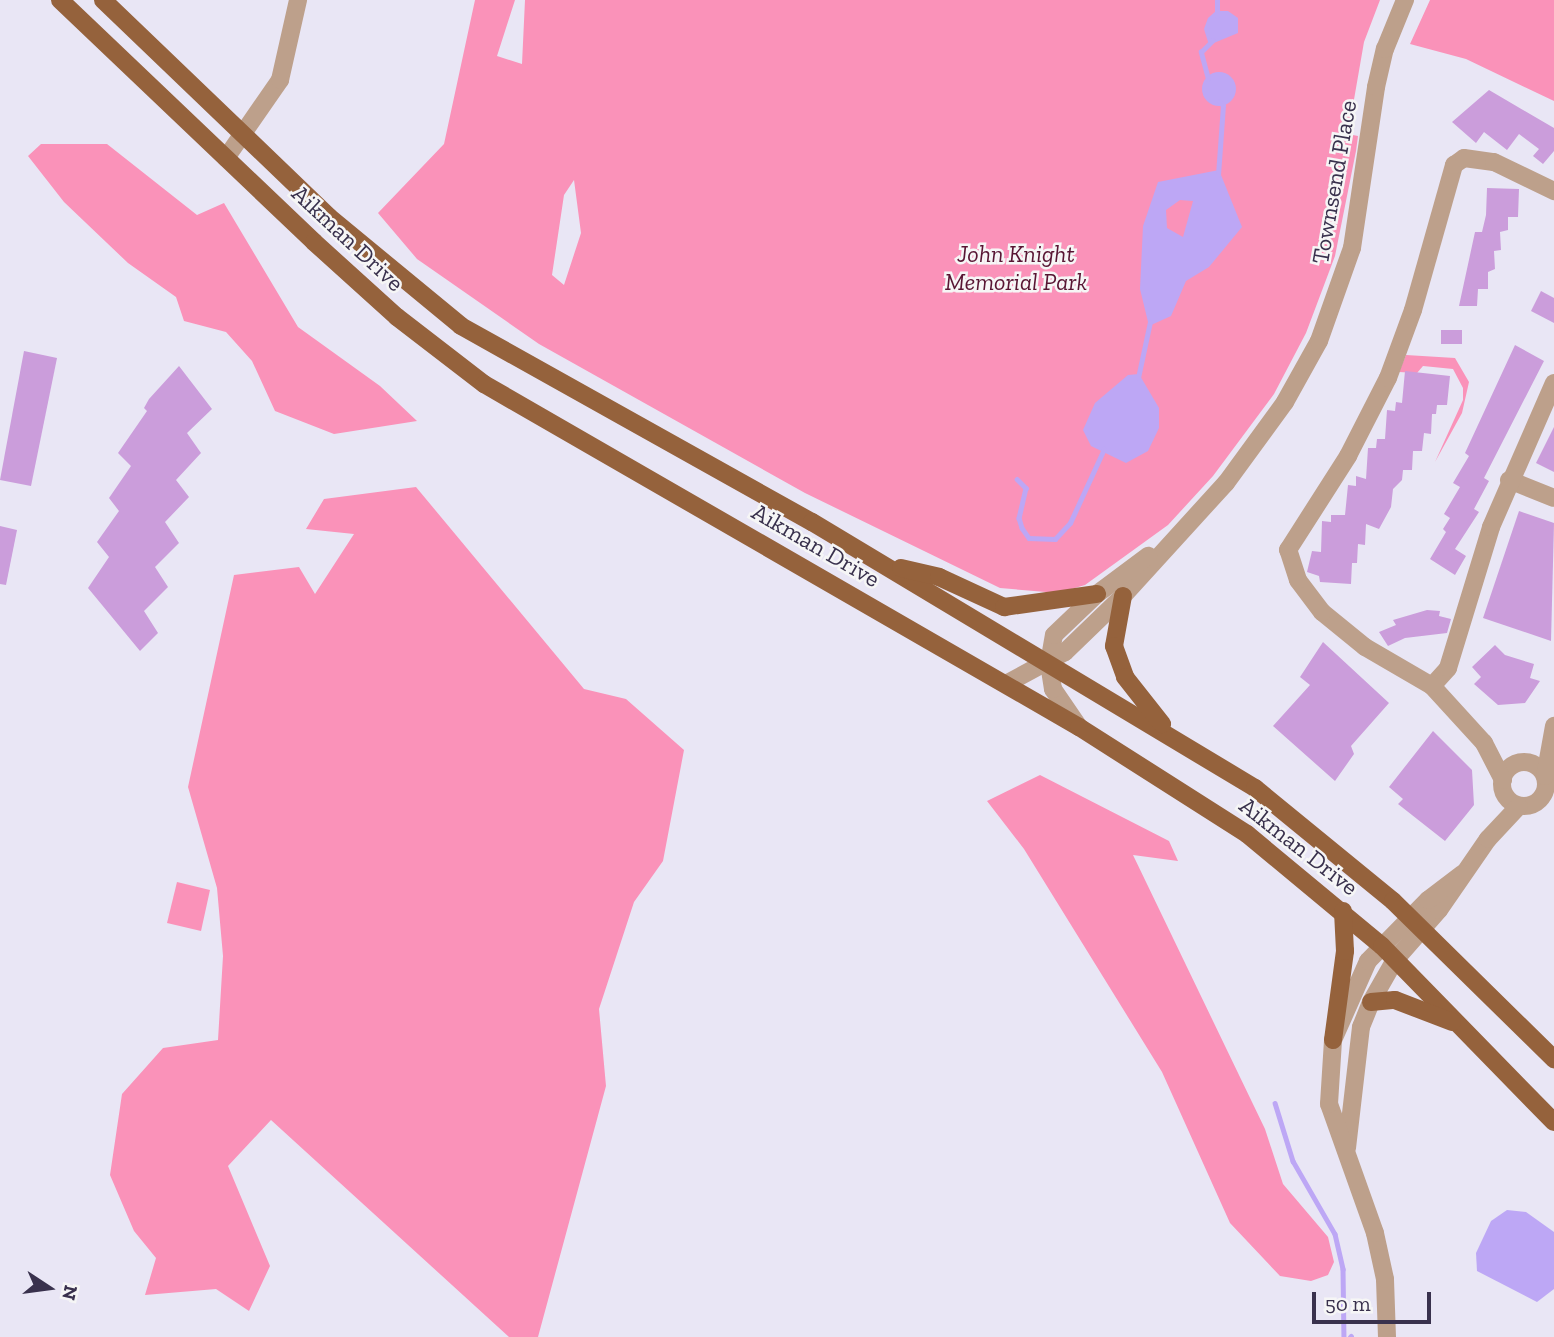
<!DOCTYPE html>
<style>
body{margin:0}
#map{position:relative;width:1554px;height:1337px;overflow:hidden;background:#e9e6f5;font-family:"Zilla Slab",serif}
div>[style]{position:absolute}
.green>*{inset:0;background:#fa92b9}
.water>*{inset:0;background:#bda7f5}
.round{border-radius:50%}
.stream>*{height:4.5px;margin:-2.25px;padding:0 2.25px;transform-origin:2.25px;border-radius:2.25px;background:#bda7f5}
.building>*{inset:0;background:#cb9ddb}
.minor>*{height:18px;margin:-9px;padding:0 9px;transform-origin:9px;border-radius:9px;background:#bda08b}
.minor>.ring{margin:-9px;padding:0;box-sizing:content-box;background:none;border:18px solid #bda08b;border-radius:50%}
.major>*{height:18px;margin:-9px;padding:0 9px;transform-origin:9px;border-radius:9px;background:#95623c}
span{translate:-50% -50%;white-space:nowrap;text-align:center;line-height:1.15;-webkit-text-stroke:5px #f6f6f6;paint-order:stroke}
.street-label{font-size:24px;color:#39314d}
.park-label{font-size:24px;color:#581533;font-style:italic}
.north{position:absolute;left:14px;top:1253px;width:70px;height:70px;-webkit-text-stroke:5px #f6f6f6;paint-order:stroke;rotate:103deg;font-size:19px;font-weight:700;line-height:28px;text-align:center;color:#39314d}
.north::after{content:'';display:block;margin:auto;width:24px;height:32px;background:#39314d;clip-path:polygon(50% 0,100% 100%,50% 72%,0 100%)}
.scale{position:absolute;left:1312px;top:1292px;width:119px;height:32px;box-sizing:border-box;border:4px solid #39314d;border-top:0;padding-left:9px;font-size:21px;line-height:24px;white-space:nowrap;color:#39314d;-webkit-text-stroke:5px #f6f6f6;paint-order:stroke}
</style>
<div id="map">
<div class="green">
<div style="clip-path:polygon(evenodd,475px 0,515px 0,497px 56px,522px 64px,525px 0,1380px 0,1364px 42px,1348px 134px,1358px 136px,1356px 151px,1335px 256px,1306px 333px,1274px 394px,1213px 476px,1168px 525px,1085px 585px,1058px 593px,1000px 588px,805px 493px,539px 344px,417px 259px,378px 213px,444px 144px,475px 0,574px 180px,581px 233px,564px 285px,552px 275px,564px 195px,574px 180px)"></div>
<div style="clip-path:polygon(1430px 0,1554px 0,1554px 101px,1466px 59px,1410px 44px)"></div>
<div style="clip-path:polygon(41px 144px,107px 144px,197px 215px,224px 203px,298px 327px,380px 386px,417px 421px,334px 434px,275px 411px,252px 361px,226px 332px,184px 321px,176px 297px,128px 263px,64px 202px,28px 156px)"></div>
<div style="clip-path:polygon(1406px 355px,1455px 358px,1469px 382px,1462px 413px,1435px 462px,1463px 400px,1463px 388px,1453px 369px,1423px 366px,1417px 373px,1399px 372px)"></div>
<div style="clip-path:polygon(416px 487px,584px 689px,626px 699px,684px 750px,663px 861px,634px 902px,599px 1009px,606px 1086px,538px 1337px,509px 1337px,271px 1120px,228px 1166px,270px 1266px,249px 1311px,216px 1289px,145px 1295px,156px 1258px,134px 1231px,110px 1175px,122px 1094px,163px 1048px,218px 1040px,223px 956px,217px 888px,188px 787px,234px 575px,299px 567px,315px 594px,354px 534px,306px 529px,324px 499px)"></div>
<div style="clip-path:polygon(1040px 775px,1169px 841px,1178px 861px,1133px 855px,1265px 1129px,1283px 1184px,1328px 1237px,1334px 1262px,1328px 1275px,1311px 1281px,1280px 1276px,1230px 1223px,1162px 1072px,1024px 849px,987px 801px)"></div>
<div style="clip-path:polygon(177px 882px,210px 890px,201px 931px,167px 923px)"></div>
</div>
<div class="water">
<div style="clip-path:polygon(1216px 11px,1228px 11px,1238px 18px,1238px 33px,1209px 45px,1204px 29px,1208px 18px)"></div>
<div class="round" style="left:1202px;top:72px;width:34px;height:34px"></div>
<div style="clip-path:polygon(evenodd,1219px 170px,1242px 227px,1209px 267px,1186px 281px,1171px 316px,1149px 326px,1140px 289px,1143px 226px,1158px 182px,1219px 170px,1180px 200px,1193px 201px,1183px 237px,1167px 228px,1166px 210px,1180px 200px)"></div>
<div style="clip-path:polygon(1139px 374px,1159px 408px,1159px 428px,1148px 451px,1126px 463px,1091px 446px,1083px 430px,1095px 403px,1128px 375px)"></div>
<div style="clip-path:polygon(1507px 1210px,1526px 1212px,1554px 1232px,1554px 1289px,1537px 1302px,1477px 1271px,1476px 1253px,1491px 1221px)"></div>
</div>
<div class="stream">
<div style="left:1217px;top:16px;width:16px;rotate:-90deg"></div>
<div style="left:1208px;top:79px;width:28px;rotate:-105deg"></div>
<div style="left:1201px;top:52px;width:16px;rotate:-45deg"></div>
<div style="left:1218px;top:175px;width:69px;rotate:-85.9deg"></div>
<div style="left:1223px;top:106px;width:5px;rotate:-127deg"></div>
<div style="left:1138px;top:378px;width:57px;rotate:-77.9deg"></div>
<div style="left:1017px;top:479px;width:13px;rotate:45deg"></div>
<div style="left:1026px;top:488px;width:31px;rotate:103deg"></div>
<div style="left:1019px;top:518px;width:10px;rotate:73deg"></div>
<div style="left:1022px;top:528px;width:12px;rotate:55deg"></div>
<div style="left:1029px;top:538px;width:26px;rotate:2deg"></div>
<div style="left:1055px;top:539px;width:22px;rotate:-47deg"></div>
<div style="left:1070px;top:523px;width:81px;rotate:-65.3deg"></div>
<div style="left:1275px;top:1103px;width:61px;rotate:72.8deg"></div>
<div style="left:1293px;top:1161px;width:84px;rotate:60.1deg"></div>
<div style="left:1335px;top:1234px;width:36px;rotate:77deg"></div>
<div style="left:1343px;top:1269px;width:68px;rotate:89.2deg"></div>
<div style="left:1350px;top:1337px;width:1px;rotate:-45deg"></div>
</div>
<div class="building">
<div style="clip-path:polygon(1489px 90px,1554px 128px,1554px 151px,1543px 164px,1533px 156px,1539px 149px,1519px 134px,1507px 150px,1484px 132px,1476px 143px,1452px 122px)"></div>
<div style="clip-path:polygon(1487px 188px,1519px 189px,1518px 217px,1508px 217px,1508px 230px,1500px 232px,1501px 250px,1494px 251px,1495px 269px,1488px 272px,1488px 289px,1478px 289px,1477px 306px,1459px 306px,1475px 232px,1482px 232px,1486px 215px)"></div>
<div style="clip-path:polygon(1541px 291px,1554px 298px,1554px 323px,1531px 311px)"></div>
<div style="clip-path:polygon(1441px 330px,1462px 330px,1462px 344px,1441px 344px)"></div>
<div style="clip-path:polygon(1515px 345px,1544px 361px,1484px 478px,1489px 481px,1474px 509px,1479px 512px,1455px 549px,1466px 556px,1455px 575px,1430px 559px,1446px 532px,1443px 529px,1450px 518px,1444px 514px,1460px 487px,1453px 483px,1469px 456px,1465px 453px)"></div>
<div style="clip-path:polygon(24px 351px,57px 358px,31px 486px,0 480px)"></div>
<div style="clip-path:polygon(179px 366px,212px 409px,187px 433px,201px 453px,176px 480px,189px 497px,165px 522px,179px 543px,155px 567px,168px 587px,144px 611px,158px 633px,140px 651px,88px 588px,109px 557px,97px 542px,119px 511px,109px 498px,131px 466px,118px 453px,147px 411px,144px 408px,149px 399px)"></div>
<div style="clip-path:polygon(1405px 371px,1450px 376px,1447px 405px,1437px 405px,1436px 414px,1432px 414px,1431px 434px,1424px 433px,1422px 451px,1413px 451px,1412px 470px,1403px 470px,1402px 480px,1393px 489px,1391px 507px,1379px 529px,1366px 524px,1365px 545px,1358px 544px,1357px 563px,1352px 563px,1351px 584px,1320px 582px,1319px 576px,1307px 572px,1312px 551px,1321px 552px,1322px 521px,1331px 522px,1331px 515px,1345px 515px,1348px 485px,1356px 486px,1356px 476px,1366px 479px,1368px 448px,1376px 448px,1377px 439px,1385px 439px,1387px 410px,1395px 411px,1396px 402px,1402px 403px)"></div>
<div style="clip-path:polygon(1554px 427px,1554px 472px,1536px 463px)"></div>
<div style="clip-path:polygon(1519px 511px,1554px 523px,1551px 641px,1483px 618px)"></div>
<div style="clip-path:polygon(0 526px,17px 530px,6px 585px,0 584px)"></div>
<div style="clip-path:polygon(1427px 610px,1440px 611px,1439px 616px,1451px 619px,1447px 633px,1405px 638px,1388px 646px,1379px 632px,1396px 625px,1393px 620px)"></div>
<div style="clip-path:polygon(1323px 642px,1389px 703px,1351px 746px,1354px 754px,1335px 781px,1273px 726px,1310px 685px,1300px 677px)"></div>
<div style="clip-path:polygon(1495px 645px,1505px 655px,1534px 664px,1530px 678px,1540px 681px,1525px 703px,1498px 705px,1474px 684px,1481px 677px,1472px 667px)"></div>
<div style="clip-path:polygon(1433px 731px,1472px 770px,1474px 805px,1445px 841px,1398px 804px,1403px 799px,1389px 787px)"></div>
</div>
<div class="minor">
<div style="left:226px;top:158px;width:95px;rotate:-55.3deg"></div>
<div style="left:280px;top:80px;width:82px;rotate:-77.3deg"></div>
<div style="left:1509px;top:480px;width:48px;rotate:21.8deg"></div>
<div style="left:1006px;top:684px;width:67px;rotate:-28.5deg"></div>
<div style="left:1065px;top:652px;width:81px;rotate:-44deg"></div>
<div style="left:1123px;top:596px;width:153px;rotate:-47.7deg"></div>
<div style="left:1226px;top:483px;width:100px;rotate:-53.9deg"></div>
<div style="left:1285px;top:402px;width:70px;rotate:-60.9deg"></div>
<div style="left:1319px;top:341px;width:99px;rotate:-70.5deg"></div>
<div style="left:1352px;top:248px;width:163px;rotate:-81.5deg"></div>
<div style="left:1376px;top:87px;width:39px;rotate:-77deg"></div>
<div style="left:1385px;top:49px;width:53px;rotate:-67.8deg"></div>
<div style="left:1432px;top:686px;width:24px;rotate:-48deg"></div>
<div style="left:1448px;top:668px;width:147px;rotate:-73deg"></div>
<div style="left:1491px;top:527px;width:157px;rotate:-66.4deg"></div>
<div style="left:1079px;top:727px;width:46px;rotate:-124.4deg"></div>
<div style="left:1053px;top:689px;width:26px;rotate:-99deg"></div>
<div style="left:1049px;top:663px;width:28px;rotate:-80deg"></div>
<div style="left:1054px;top:635px;width:59px;rotate:-43.6deg"></div>
<div style="left:1097px;top:594px;width:64px;rotate:-36.7deg"></div>
<div class="ring" style="left:1502px;top:762px;width:26px;height:26px"></div>
<div style="left:1545px;top:776px;width:51px;rotate:-79.8deg"></div>
<div style="left:1503px;top:780px;width:42px;rotate:-117.2deg"></div>
<div style="left:1484px;top:743px;width:77px;rotate:-132.4deg"></div>
<div style="left:1432px;top:686px;width:78px;rotate:-149.8deg"></div>
<div style="left:1365px;top:647px;width:55px;rotate:-140.9deg"></div>
<div style="left:1322px;top:612px;width:40px;rotate:-127deg"></div>
<div style="left:1298px;top:580px;width:32px;rotate:-108deg"></div>
<div style="left:1288px;top:550px;width:112px;rotate:-57.4deg"></div>
<div style="left:1348px;top:456px;width:88px;rotate:-62.9deg"></div>
<div style="left:1388px;top:378px;width:72px;rotate:-69.8deg"></div>
<div style="left:1413px;top:310px;width:151px;rotate:-74.2deg"></div>
<div style="left:1454px;top:165px;width:12px;rotate:-35deg"></div>
<div style="left:1464px;top:158px;width:30px;rotate:8deg"></div>
<div style="left:1494px;top:162px;width:67px;rotate:25.8deg"></div>
<div style="left:1347px;top:1148px;width:122px;rotate:-83.4deg"></div>
<div style="left:1361px;top:1027px;width:27px;rotate:-68deg"></div>
<div style="left:1371px;top:1002px;width:48px;rotate:-60.3deg"></div>
<div style="left:1395px;top:960px;width:67px;rotate:-48.7deg"></div>
<div style="left:1439px;top:910px;width:86px;rotate:-55.4deg"></div>
<div style="left:1488px;top:839px;width:45px;rotate:-46.8deg"></div>
<div style="left:1387px;top:1337px;width:58px;rotate:-92deg"></div>
<div style="left:1385px;top:1279px;width:47px;rotate:-102.3deg"></div>
<div style="left:1375px;top:1233px;width:137px;rotate:-109.6deg"></div>
<div style="left:1329px;top:1104px;width:64px;rotate:-86.4deg"></div>
<div style="left:1333px;top:1040px;width:86px;rotate:-66.1deg"></div>
<div style="left:1368px;top:961px;width:86px;rotate:-45.5deg"></div>
<div style="left:1428px;top:900px;width:43px;rotate:-37.4deg"></div>
</div>
<div class="major">
<div style="left:60px;top:0;width:351px;rotate:43.6deg"></div>
<div style="left:314px;top:242px;width:112px;rotate:42.1deg"></div>
<div style="left:397px;top:317px;width:110px;rotate:37.6deg"></div>
<div style="left:484px;top:384px;width:687px;rotate:29.96deg"></div>
<div style="left:1079px;top:727px;width:199px;rotate:32.5deg"></div>
<div style="left:1247px;top:834px;width:175px;rotate:39.7deg"></div>
<div style="left:1382px;top:946px;width:246px;rotate:45.7deg"></div>
<div style="left:103px;top:0;width:313px;rotate:43.8deg"></div>
<div style="left:329px;top:217px;width:171px;rotate:39.5deg"></div>
<div style="left:461px;top:326px;width:402px;rotate:29.2deg"></div>
<div style="left:812px;top:522px;width:517px;rotate:30.98deg"></div>
<div style="left:1255px;top:788px;width:178px;rotate:39.3deg"></div>
<div style="left:1393px;top:901px;width:226px;rotate:44.5deg"></div>
<div style="left:901px;top:568px;width:39px;rotate:13deg"></div>
<div style="left:939px;top:577px;width:72px;rotate:24.8deg"></div>
<div style="left:1004px;top:607px;width:94px;rotate:-8deg"></div>
<div style="left:1123px;top:596px;width:51px;rotate:100.2deg"></div>
<div style="left:1114px;top:646px;width:33px;rotate:70deg"></div>
<div style="left:1125px;top:677px;width:60px;rotate:51.8deg"></div>
<div style="left:1371px;top:1002px;width:24px;rotate:-5deg"></div>
<div style="left:1395px;top:1000px;width:61px;rotate:21.1deg"></div>
<div style="left:1333px;top:1040px;width:90px;rotate:-82.3deg"></div>
<div style="left:1345px;top:951px;width:40px;rotate:-92.9deg"></div>
</div>
<div class="street-label">
<span style="left:1334px;top:182px;rotate:-80deg">Townsend Place</span>
<span style="left:348px;top:238px;rotate:43deg">Aikman Drive</span>
<span style="left:816px;top:545px;rotate:30deg">Aikman Drive</span>
<span style="left:1299px;top:846px;rotate:38deg">Aikman Drive</span>
</div>
<div class="park-label">
<span style="left:1016px;top:268px">John Knight<br>Memorial Park</span>
</div>
<div class="north">N</div>
<div class="scale">50 m</div>
</div>
